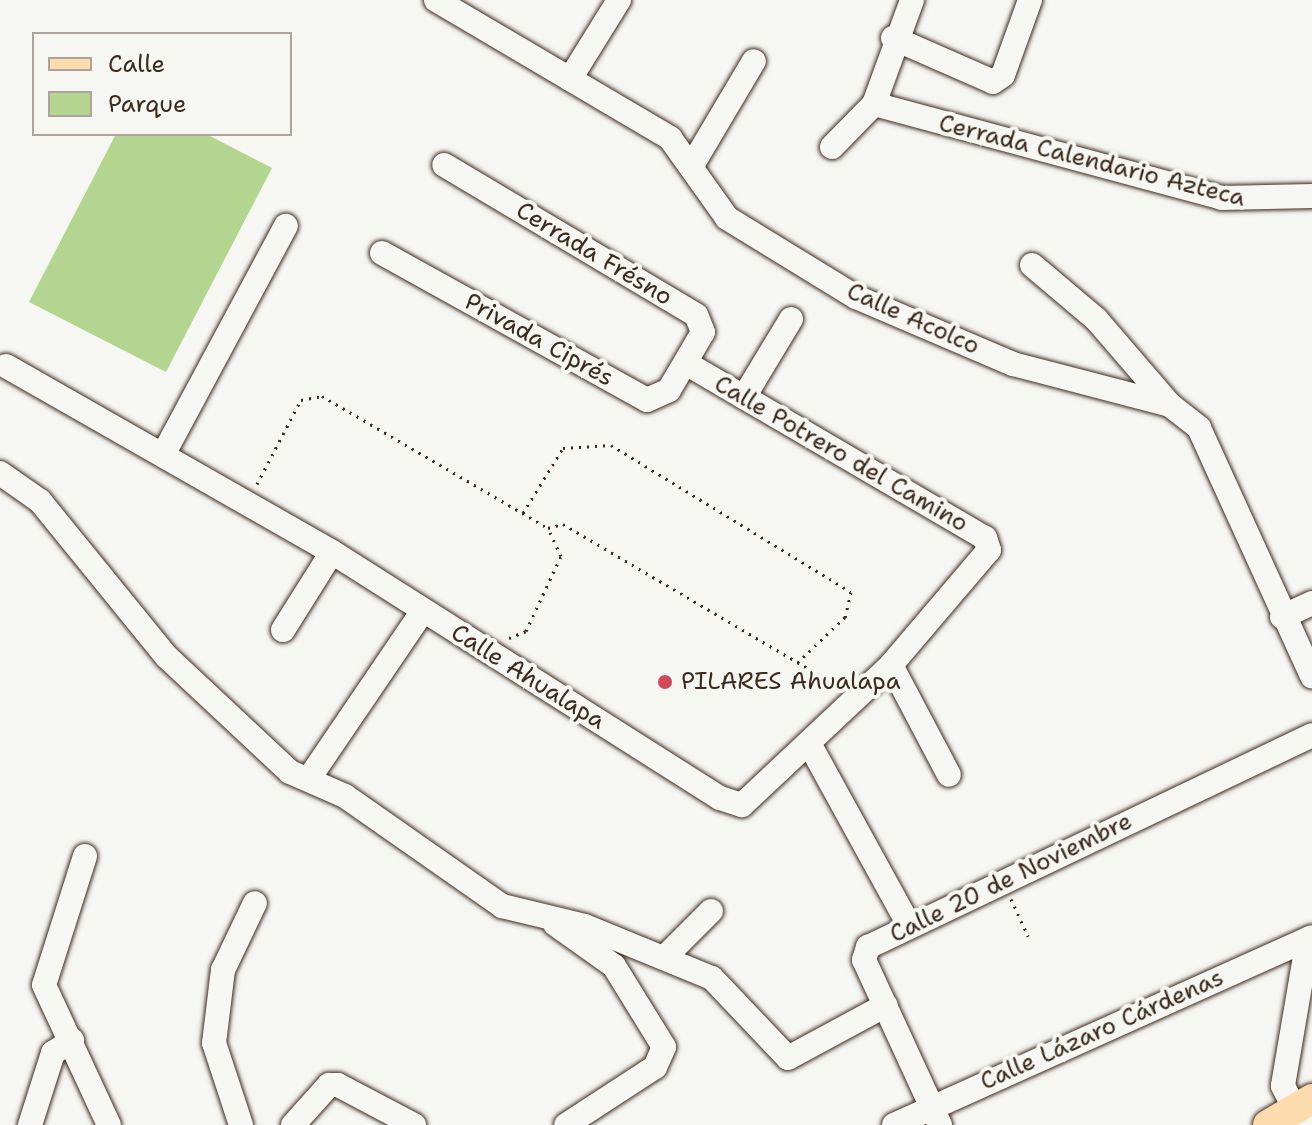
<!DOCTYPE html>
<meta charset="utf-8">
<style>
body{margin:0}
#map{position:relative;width:1312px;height:1125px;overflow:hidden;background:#f6f6f2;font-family:"Shantell Sans",sans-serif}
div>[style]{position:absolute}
.green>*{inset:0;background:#b3d58f}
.path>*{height:3px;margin-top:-1.5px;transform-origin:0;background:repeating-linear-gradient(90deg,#3b2a1e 0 2px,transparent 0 8px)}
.roads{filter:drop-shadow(0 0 2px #3b2a1e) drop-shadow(0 0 2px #3b2a1e)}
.minor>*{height:24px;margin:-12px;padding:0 12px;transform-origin:12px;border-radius:12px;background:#f6f6f2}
.major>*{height:30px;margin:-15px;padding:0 15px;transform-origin:15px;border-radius:15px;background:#fcdcac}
.dots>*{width:22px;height:22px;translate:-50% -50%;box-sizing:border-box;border:4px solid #f6f6f2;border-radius:50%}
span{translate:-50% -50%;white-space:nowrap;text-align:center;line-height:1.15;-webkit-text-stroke:8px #f6f6f2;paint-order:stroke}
.street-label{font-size:24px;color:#3b2a1e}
.poi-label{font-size:24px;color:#3b2a1e}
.left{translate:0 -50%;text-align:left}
.legend{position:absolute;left:32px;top:32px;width:260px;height:104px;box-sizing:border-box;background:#f6f6f2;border:2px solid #aba49d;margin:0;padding:10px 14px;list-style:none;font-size:24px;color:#3b2a1e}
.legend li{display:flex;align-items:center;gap:16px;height:40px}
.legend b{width:40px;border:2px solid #aba49d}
</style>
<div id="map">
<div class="green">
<div style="clip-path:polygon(116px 134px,206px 134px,272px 168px,166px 372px,29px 302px)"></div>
</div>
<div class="path">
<div style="left:257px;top:484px;width:95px;rotate:-62.4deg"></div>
<div style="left:301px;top:400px;width:21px;rotate:-11deg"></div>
<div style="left:322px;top:396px;width:262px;rotate:30.3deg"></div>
<div style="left:548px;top:528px;width:16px;rotate:-15deg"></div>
<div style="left:563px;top:524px;width:319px;rotate:30.5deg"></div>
<div style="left:523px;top:513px;width:76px;rotate:-58.4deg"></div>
<div style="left:563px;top:448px;width:48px;rotate:-3.6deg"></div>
<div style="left:611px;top:445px;width:281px;rotate:31.5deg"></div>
<div style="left:851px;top:592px;width:26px;rotate:103deg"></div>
<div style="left:845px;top:617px;width:65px;rotate:136.2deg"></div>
<div style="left:509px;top:638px;width:18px;rotate:-22deg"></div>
<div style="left:526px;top:631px;width:83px;rotate:-65deg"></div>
<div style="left:561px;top:556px;width:31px;rotate:-115deg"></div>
<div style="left:1011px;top:899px;width:41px;rotate:65.3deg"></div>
</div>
<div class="roads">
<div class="minor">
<div style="left:436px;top:0;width:272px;rotate:30.5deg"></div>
<div style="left:670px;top:138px;width:98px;rotate:54.5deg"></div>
<div style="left:727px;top:218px;width:151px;rotate:31.5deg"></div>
<div style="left:856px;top:297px;width:171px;rotate:23.1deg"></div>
<div style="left:1013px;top:364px;width:162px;rotate:14.6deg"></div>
<div style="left:1170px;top:405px;width:37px;rotate:38deg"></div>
<div style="left:1199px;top:428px;width:273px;rotate:65.5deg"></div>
<div style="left:893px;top:38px;width:109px;rotate:23.7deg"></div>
<div style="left:993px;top:82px;width:12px;rotate:-35deg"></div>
<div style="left:1003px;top:75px;width:80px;rotate:-70.2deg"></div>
<div style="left:570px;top:79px;width:93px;rotate:-58.2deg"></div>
<div style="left:874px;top:104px;width:360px;rotate:15.1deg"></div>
<div style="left:1222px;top:198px;width:90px;rotate:-1.3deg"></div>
<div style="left:832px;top:147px;width:60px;rotate:-45.7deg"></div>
<div style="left:874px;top:104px;width:111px;rotate:-69.9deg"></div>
<div style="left:691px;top:167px;width:123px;rotate:-59.3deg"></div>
<div style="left:382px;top:253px;width:303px;rotate:29deg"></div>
<div style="left:647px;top:400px;width:24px;rotate:-24deg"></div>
<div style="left:669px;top:390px;width:67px;rotate:-59.6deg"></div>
<div style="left:703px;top:332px;width:18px;rotate:-112deg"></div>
<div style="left:696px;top:315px;width:293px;rotate:-149.2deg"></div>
<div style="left:1032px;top:265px;width:84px;rotate:40.2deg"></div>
<div style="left:1096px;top:319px;width:113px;rotate:49.3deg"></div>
<div style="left:6px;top:366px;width:375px;rotate:29.7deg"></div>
<div style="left:332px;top:552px;width:459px;rotate:32.4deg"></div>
<div style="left:720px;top:798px;width:23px;rotate:18deg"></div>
<div style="left:742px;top:805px;width:204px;rotate:-43.2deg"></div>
<div style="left:891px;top:665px;width:151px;rotate:-49.6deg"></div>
<div style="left:989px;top:550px;width:13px;rotate:-108deg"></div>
<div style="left:985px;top:538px;width:347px;rotate:-149.7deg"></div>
<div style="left:744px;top:397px;width:91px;rotate:-58.9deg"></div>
<div style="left:163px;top:455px;width:260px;rotate:-61.8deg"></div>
<div style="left:0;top:473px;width:49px;rotate:35deg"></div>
<div style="left:40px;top:501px;width:201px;rotate:50.9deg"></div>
<div style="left:167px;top:657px;width:168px;rotate:43.1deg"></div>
<div style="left:290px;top:772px;width:60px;rotate:23.6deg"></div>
<div style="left:345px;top:796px;width:192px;rotate:35deg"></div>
<div style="left:502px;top:906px;width:85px;rotate:13.5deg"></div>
<div style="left:585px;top:926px;width:137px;rotate:22.3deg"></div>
<div style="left:712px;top:978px;width:110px;rotate:46.5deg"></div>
<div style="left:788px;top:1058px;width:111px;rotate:-28.4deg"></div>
<div style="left:1282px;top:617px;width:33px;rotate:-25deg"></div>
<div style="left:283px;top:630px;width:92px;rotate:-57.9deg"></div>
<div style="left:891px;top:665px;width:124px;rotate:62.2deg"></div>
<div style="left:810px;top:745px;width:205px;rotate:61.2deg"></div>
<div style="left:310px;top:777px;width:201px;rotate:-55.8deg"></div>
<div style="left:85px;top:856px;width:135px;rotate:107.6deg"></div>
<div style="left:44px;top:985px;width:154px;rotate:65.1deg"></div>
<div style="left:555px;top:924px;width:72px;rotate:35.4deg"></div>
<div style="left:614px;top:966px;width:95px;rotate:58.3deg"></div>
<div style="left:664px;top:1047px;width:22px;rotate:114deg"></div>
<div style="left:655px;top:1067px;width:106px;rotate:146.9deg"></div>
<div style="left:1308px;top:939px;width:149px;rotate:99.7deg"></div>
<div style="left:1283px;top:1086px;width:25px;rotate:63deg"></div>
<div style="left:1294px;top:1108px;width:22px;rotate:34deg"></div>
<div style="left:665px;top:957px;width:65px;rotate:-45deg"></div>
<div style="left:30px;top:1125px;width:76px;rotate:-72.3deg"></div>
<div style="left:53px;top:1053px;width:23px;rotate:-34deg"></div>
<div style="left:241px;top:1125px;width:86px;rotate:-108.2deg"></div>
<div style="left:214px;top:1043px;width:74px;rotate:-83deg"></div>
<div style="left:223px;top:970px;width:74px;rotate:-64.5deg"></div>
<div style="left:293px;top:1125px;width:54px;rotate:-48deg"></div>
<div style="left:329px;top:1085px;width:9px"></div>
<div style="left:338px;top:1085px;width:86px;rotate:27.8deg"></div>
<div style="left:894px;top:1125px;width:458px;rotate:-24.2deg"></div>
<div style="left:940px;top:1125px;width:182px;rotate:-114.7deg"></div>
<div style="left:864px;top:960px;width:14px;rotate:-73deg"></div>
<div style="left:868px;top:947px;width:492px;rotate:-25.5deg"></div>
</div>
<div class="major">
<div style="left:1268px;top:1125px;width:51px;rotate:-30.6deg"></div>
</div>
</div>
<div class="dots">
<div style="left:665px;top:682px;background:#d1495b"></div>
</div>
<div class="street-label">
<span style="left:1092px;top:161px;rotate:14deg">Cerrada Calendario Azteca</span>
<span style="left:594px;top:254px;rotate:31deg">Cerrada Frésno</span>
<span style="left:913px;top:319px;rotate:24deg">Calle Acolco</span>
<span style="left:539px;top:340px;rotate:29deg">Privada Ciprés</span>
<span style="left:841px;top:454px;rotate:30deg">Calle Potrero del Camino</span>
<span style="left:528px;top:677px;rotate:32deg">Calle Ahualapa</span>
<span style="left:1011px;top:878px;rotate:-26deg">Calle 20 de Noviembre</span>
<span style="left:1102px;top:1030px;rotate:-24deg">Calle Lázaro Cárdenas</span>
</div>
<div class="poi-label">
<span class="left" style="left:681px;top:682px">PILARES Ahualapa</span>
</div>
<ul class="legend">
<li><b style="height:10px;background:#fcdcac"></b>Calle</li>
<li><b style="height:22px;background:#b3d58f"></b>Parque</li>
</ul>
</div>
